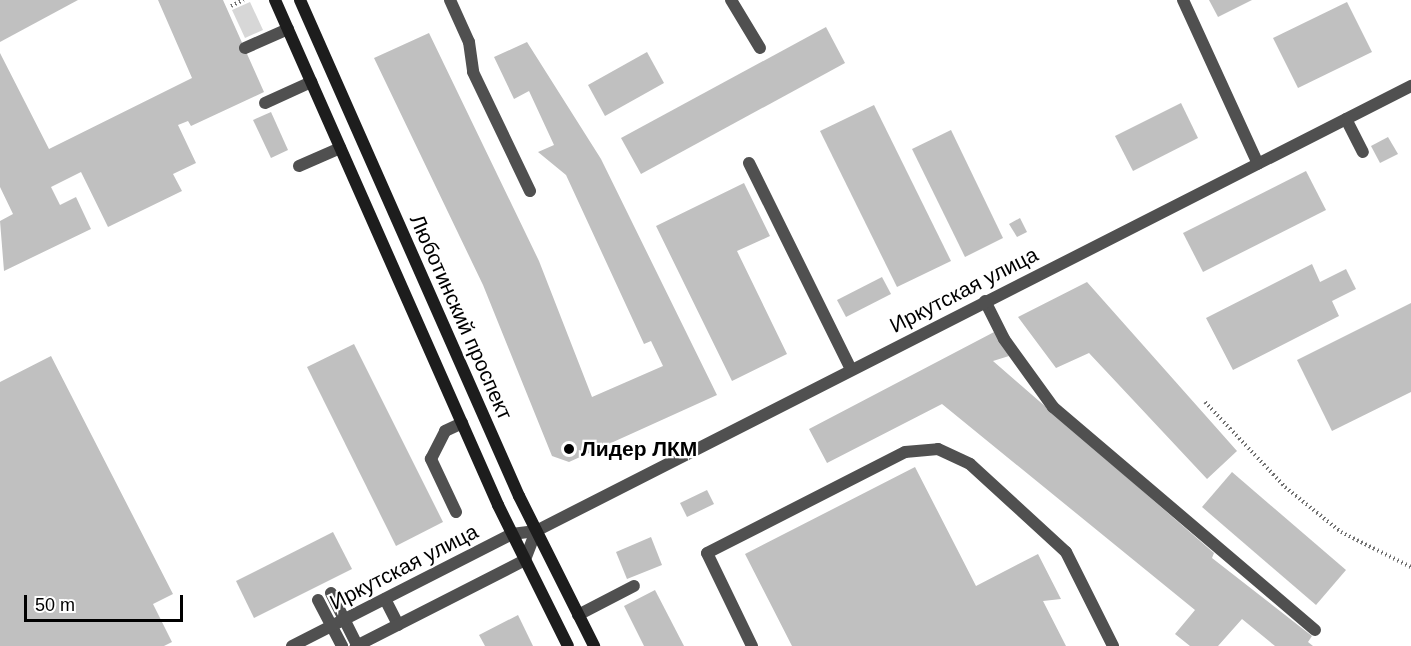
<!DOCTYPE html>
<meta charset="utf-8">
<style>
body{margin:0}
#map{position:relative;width:1411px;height:646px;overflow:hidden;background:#fff;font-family:Helvetica,sans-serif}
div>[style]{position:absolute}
.green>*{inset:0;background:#d7d7d7}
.building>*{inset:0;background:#c0c0c0}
.path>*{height:4px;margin-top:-2px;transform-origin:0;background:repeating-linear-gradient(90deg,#727272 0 1.5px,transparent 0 4.5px)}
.lane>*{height:12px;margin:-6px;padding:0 6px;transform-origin:6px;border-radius:6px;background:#505050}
.street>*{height:12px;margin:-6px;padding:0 6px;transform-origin:6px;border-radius:6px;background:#505050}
.secondary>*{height:12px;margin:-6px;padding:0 6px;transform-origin:6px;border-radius:6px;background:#1d1d1d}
.dots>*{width:16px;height:16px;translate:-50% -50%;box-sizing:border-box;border:3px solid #fff;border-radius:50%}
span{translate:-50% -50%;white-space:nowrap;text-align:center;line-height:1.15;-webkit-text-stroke:4.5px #fff;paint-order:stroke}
.street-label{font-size:21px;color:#000}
.poi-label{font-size:21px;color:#000;font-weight:700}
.left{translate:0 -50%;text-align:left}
.scale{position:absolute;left:24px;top:595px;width:159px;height:27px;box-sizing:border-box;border:3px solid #000;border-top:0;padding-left:8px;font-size:18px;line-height:21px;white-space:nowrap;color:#000;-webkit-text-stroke:4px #fff;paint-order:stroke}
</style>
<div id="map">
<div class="green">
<div style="clip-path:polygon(250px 2px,263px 30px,245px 38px,232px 10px)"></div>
</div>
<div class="building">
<div style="clip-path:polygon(0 0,78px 0,0 42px)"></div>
<div style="clip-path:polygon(158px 0,223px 0,264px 92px,191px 126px,188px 121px,178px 125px,196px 163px,173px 174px,182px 191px,108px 227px,81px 172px,51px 187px,60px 205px,76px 197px,91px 229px,4px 271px,0 221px,13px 214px,0 187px,0 53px,49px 149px,192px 78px)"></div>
<div style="clip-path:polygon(1209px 0,1252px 0,1218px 17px)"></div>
<div style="clip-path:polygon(1347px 2px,1372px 52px,1298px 88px,1273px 38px)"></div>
<div style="clip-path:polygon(826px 27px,845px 63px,641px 174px,621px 138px)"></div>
<div style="clip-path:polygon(429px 33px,539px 261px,592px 397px,663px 366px,651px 341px,644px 344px,566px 175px,538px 152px,554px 145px,529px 91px,514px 99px,494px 57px,527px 42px,601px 159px,717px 395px,569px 462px,552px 456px,483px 285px,374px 58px)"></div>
<div style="clip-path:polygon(647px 52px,664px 83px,605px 116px,588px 85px)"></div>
<div style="clip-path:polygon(1181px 103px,1198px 138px,1133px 171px,1115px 136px)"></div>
<div style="clip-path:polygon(874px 105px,951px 261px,897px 287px,820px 131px)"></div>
<div style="clip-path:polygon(271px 112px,288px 150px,271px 158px,253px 120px)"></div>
<div style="clip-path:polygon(951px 130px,1003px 238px,965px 257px,912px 149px)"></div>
<div style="clip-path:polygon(1388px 137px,1398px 154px,1380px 163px,1371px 146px)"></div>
<div style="clip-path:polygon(1306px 171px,1326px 210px,1203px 272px,1183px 233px)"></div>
<div style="clip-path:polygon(744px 183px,770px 236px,737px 251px,787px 354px,732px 381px,656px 226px)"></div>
<div style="clip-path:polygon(1020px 218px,1027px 232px,1017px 237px,1009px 224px)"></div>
<div style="clip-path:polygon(1312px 264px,1320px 282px,1346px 269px,1356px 289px,1332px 301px,1339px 316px,1233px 370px,1206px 318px)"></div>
<div style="clip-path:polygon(882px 277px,891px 294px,846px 317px,837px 300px)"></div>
<div style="clip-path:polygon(1087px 282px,1237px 451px,1207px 479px,1089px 353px,1056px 368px,1018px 317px)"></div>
<div style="clip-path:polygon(1411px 303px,1411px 392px,1332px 431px,1297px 360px)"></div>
<div style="clip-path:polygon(996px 331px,1009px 356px,993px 361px,1214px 553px,1212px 558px,1312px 636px,1308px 642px,1313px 646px,1275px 646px,1242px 619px,1218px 646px,1190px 646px,1175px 634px,1195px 610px,942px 404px,827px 463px,809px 429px)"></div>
<div style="clip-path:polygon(354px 344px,443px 522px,396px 546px,307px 367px)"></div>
<div style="clip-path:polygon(51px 356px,173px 594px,153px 604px,172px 642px,164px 646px,0 646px,0 382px)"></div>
<div style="clip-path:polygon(915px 467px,976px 586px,1038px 554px,1061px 599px,1043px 601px,1066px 646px,792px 646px,745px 554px)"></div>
<div style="clip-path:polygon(1232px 472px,1346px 570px,1316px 605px,1202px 507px)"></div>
<div style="clip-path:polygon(707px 490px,714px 504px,687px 517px,680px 503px)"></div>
<div style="clip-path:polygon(333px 532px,352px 569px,254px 618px,236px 581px)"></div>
<div style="clip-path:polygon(651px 537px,662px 565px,627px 579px,616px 552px)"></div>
<div style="clip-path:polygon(655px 590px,684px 646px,644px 646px,624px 606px)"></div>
<div style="clip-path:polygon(518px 615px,533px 646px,485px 646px,479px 635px)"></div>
</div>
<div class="path">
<div style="left:231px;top:6px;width:14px;rotate:-25deg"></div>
<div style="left:1205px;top:402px;width:117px;rotate:46.7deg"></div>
<div style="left:1285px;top:487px;width:72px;rotate:38.8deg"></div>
<div style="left:1341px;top:532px;width:78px;rotate:26.6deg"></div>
</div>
<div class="lane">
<div style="left:450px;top:0;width:46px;rotate:65.7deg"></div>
<div style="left:469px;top:42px;width:30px;rotate:82deg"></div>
<div style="left:473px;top:72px;width:132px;rotate:64.4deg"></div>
<div style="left:731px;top:0;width:56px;rotate:58.9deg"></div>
<div style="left:1183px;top:0;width:180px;rotate:65.4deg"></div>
<div style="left:245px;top:48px;width:47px;rotate:-23.8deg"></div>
<div style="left:265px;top:103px;width:51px;rotate:-24.5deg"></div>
<div style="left:1346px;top:119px;width:37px;rotate:63deg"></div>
<div style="left:749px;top:163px;width:230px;rotate:63.7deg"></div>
<div style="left:299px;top:166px;width:45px;rotate:-23.7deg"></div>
<div style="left:985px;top:301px;width:42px;rotate:63.4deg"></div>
<div style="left:1004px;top:339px;width:84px;rotate:54.2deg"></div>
<div style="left:1053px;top:407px;width:344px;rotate:40.4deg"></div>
<div style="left:456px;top:512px;width:59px;rotate:-115.3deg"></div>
<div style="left:431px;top:459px;width:31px;rotate:-63deg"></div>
<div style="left:445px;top:431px;width:19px;rotate:-25deg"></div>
<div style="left:331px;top:593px;width:58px;rotate:63.4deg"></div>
<div style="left:385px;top:599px;width:29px;rotate:63deg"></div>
<div style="left:318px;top:600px;width:52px;rotate:62.4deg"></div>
<div style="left:578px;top:615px;width:63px;rotate:-27.4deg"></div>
<div style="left:752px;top:646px;width:103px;rotate:-115.8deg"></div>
<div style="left:707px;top:553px;width:222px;rotate:-27deg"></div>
<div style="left:905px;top:452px;width:33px;rotate:-5deg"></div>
<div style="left:938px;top:449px;width:35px;rotate:25deg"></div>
<div style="left:970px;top:464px;width:130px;rotate:42.5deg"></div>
<div style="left:1066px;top:552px;width:105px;rotate:63.4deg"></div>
</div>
<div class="street">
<div style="left:536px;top:531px;width:982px;rotate:-26.96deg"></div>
<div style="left:292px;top:646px;width:247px;rotate:-27deg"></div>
<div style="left:512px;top:534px;width:24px;rotate:-7deg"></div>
<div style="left:536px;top:531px;width:31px;rotate:111deg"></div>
<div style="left:525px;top:560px;width:190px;rotate:153deg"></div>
</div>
<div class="secondary">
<div style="left:275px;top:0;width:552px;rotate:66.17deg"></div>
<div style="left:498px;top:505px;width:157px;rotate:63.6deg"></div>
<div style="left:300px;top:0;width:542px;rotate:66.18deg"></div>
<div style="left:519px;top:496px;width:168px;rotate:63.4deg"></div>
</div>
<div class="dots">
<div style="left:569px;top:449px;background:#000"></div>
</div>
<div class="street-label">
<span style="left:964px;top:290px;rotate:-27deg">Иркутская улица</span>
<span style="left:461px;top:317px;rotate:66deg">Люботинский проспект</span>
<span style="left:404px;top:567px;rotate:-27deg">Иркутская улица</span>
</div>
<div class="poi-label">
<span class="left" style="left:581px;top:449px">Лидер ЛКМ</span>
</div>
<div class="scale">50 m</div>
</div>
